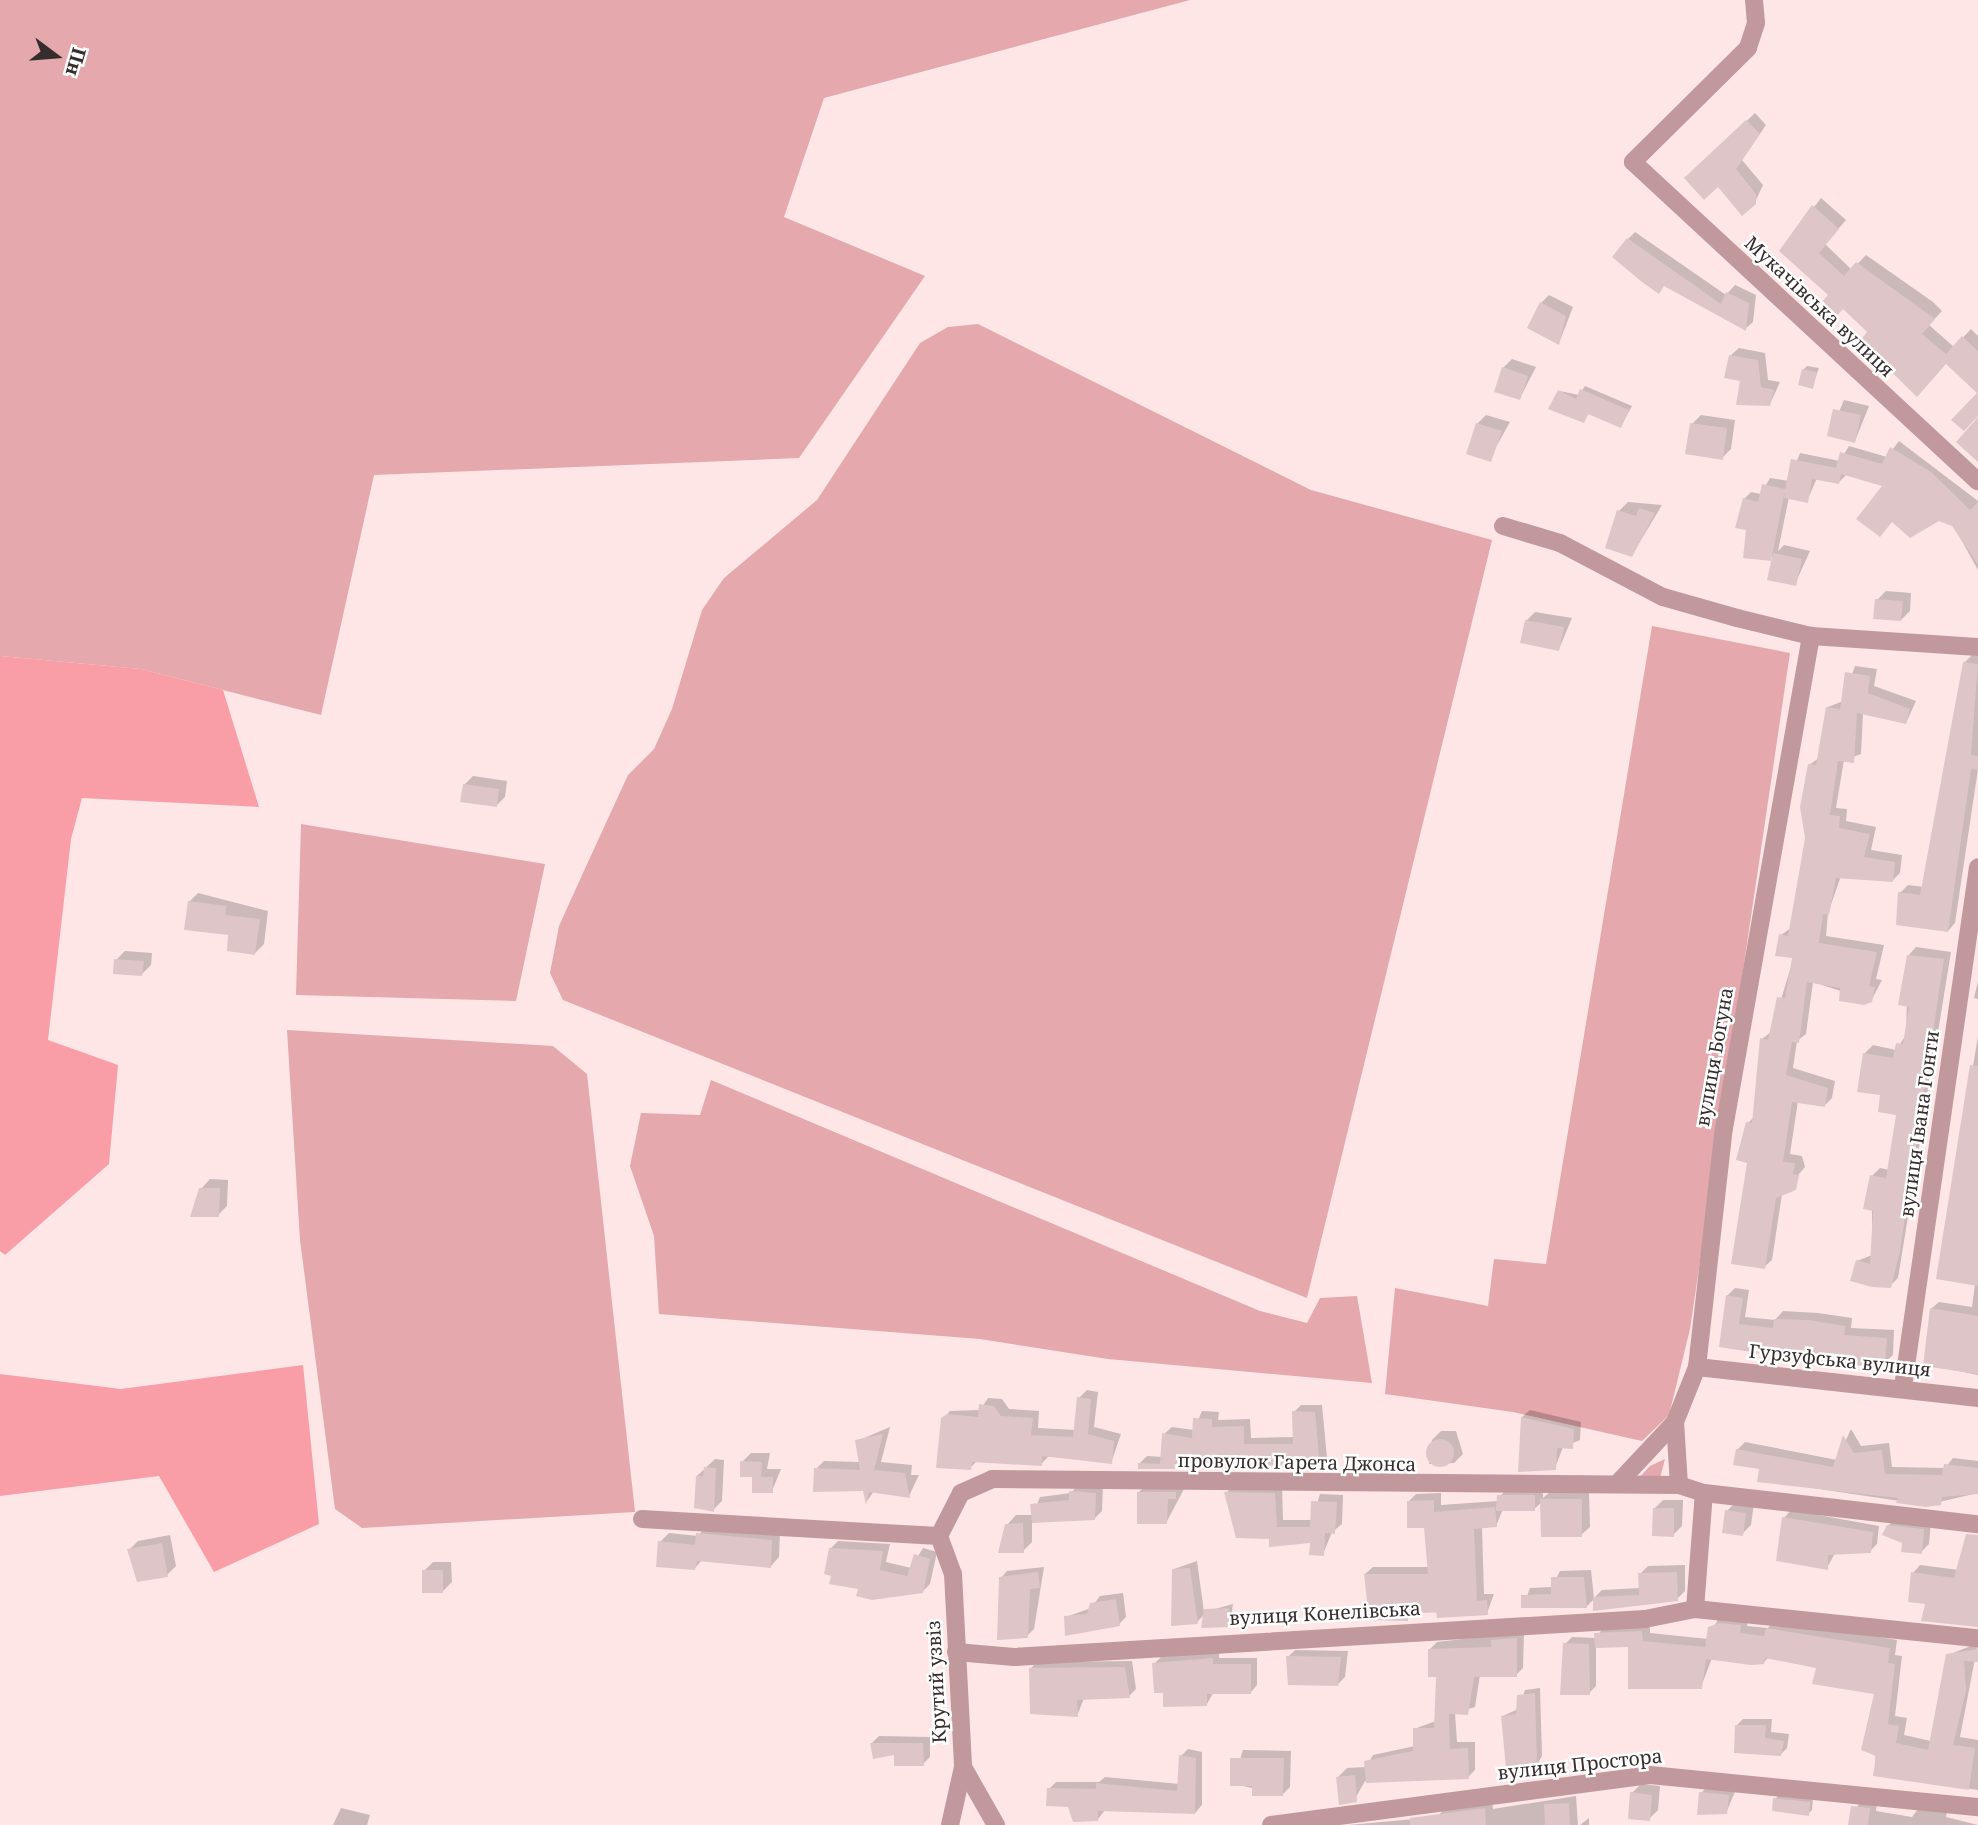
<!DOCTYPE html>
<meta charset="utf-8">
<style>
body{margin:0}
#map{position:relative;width:1978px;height:1825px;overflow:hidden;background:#fee6e7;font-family:"Noto Serif",serif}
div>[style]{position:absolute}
.green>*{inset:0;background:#e4a8ad}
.forest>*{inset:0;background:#f99ea7}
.shadow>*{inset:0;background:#0003}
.building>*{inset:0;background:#dec6c8}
.round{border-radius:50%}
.street>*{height:18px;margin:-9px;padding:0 9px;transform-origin:9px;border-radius:9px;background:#c1999c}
span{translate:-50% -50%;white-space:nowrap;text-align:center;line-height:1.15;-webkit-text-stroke:5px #fff;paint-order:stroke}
.street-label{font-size:19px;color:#362d2d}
.north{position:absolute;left:21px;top:21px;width:70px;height:70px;-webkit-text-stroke:5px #fff;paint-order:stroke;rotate:106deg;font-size:19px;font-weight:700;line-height:28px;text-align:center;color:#362d2d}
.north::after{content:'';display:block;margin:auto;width:24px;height:32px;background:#362d2d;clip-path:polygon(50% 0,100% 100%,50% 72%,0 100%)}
</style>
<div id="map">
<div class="green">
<div style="clip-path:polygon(0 0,1190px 0,824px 98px,784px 217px,925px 276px,799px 458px,374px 475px,321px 715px,141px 669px,0 656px)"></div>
<div style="clip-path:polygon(978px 324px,1311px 490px,1492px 540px,1307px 1298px,563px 1000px,550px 973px,559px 926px,583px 873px,628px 775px,654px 749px,672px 709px,702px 610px,724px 578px,817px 500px,920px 343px,948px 327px)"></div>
<div style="clip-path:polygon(1652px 626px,1790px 653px,1690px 1329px,1669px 1415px,1642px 1441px,1513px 1412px,1385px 1394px,1395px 1288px,1488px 1306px,1494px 1259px,1546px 1264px)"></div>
<div style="clip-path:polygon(301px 824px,545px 864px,516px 1001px,296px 995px)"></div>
<div style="clip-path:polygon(287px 1030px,553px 1046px,587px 1074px,635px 1512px,362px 1528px,335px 1509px,300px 1240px)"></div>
<div style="clip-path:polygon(711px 1080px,1260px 1311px,1307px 1323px,1320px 1298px,1357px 1296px,1372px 1383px,1108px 1359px,980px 1339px,659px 1314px,654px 1236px,630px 1166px,641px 1113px,700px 1115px)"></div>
<div style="clip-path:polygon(1665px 1459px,1660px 1478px,1638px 1479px,1650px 1466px)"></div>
</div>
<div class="forest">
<div style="clip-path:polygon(0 656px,141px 669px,223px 690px,259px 807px,82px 798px,71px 839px,48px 1040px,118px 1065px,109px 1164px,5px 1255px,0 1251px)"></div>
<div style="clip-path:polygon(303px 1365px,319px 1524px,214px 1572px,159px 1476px,0 1496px,0 1374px,121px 1389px)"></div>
</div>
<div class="shadow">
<div style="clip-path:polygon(1755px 113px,1766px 125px,1742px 160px,1763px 185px,1755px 202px,1718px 184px,1687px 178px)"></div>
<div style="clip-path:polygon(1821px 198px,1846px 220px,1825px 244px,1852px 270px,1866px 255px,1933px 302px,1942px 311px,1929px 325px,1954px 347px,1971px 329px,1978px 336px,1978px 392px,1947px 362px,1870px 332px,1781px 250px)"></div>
<div style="clip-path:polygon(1635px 232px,1726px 295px,1735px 285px,1756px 295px,1753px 322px,1745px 329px,1628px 239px)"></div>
<div style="clip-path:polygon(1549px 295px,1573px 307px,1559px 343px,1541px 303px)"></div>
<div style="clip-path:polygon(1739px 348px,1765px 353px,1768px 380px,1780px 382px,1770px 404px,1742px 380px,1731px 355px)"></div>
<div style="clip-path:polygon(1512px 359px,1536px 367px,1520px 398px,1503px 368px)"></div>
<div style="clip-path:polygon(1807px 366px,1819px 368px,1812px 387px,1803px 370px)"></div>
<div style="clip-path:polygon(1585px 386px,1632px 406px,1621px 426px,1593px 407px,1584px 421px,1560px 391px,1579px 395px)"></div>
<div style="clip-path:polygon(1844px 400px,1869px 406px,1855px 441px,1829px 435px)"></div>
<div style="clip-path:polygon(1486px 415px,1510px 422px,1491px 456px,1477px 424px)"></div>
<div style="clip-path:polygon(1701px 415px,1735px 420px,1731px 449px,1722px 458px,1692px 424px)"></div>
<div style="clip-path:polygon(1899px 441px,1978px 501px,1978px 570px,1953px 525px,1885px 485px,1846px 475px,1839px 482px,1817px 478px,1807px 501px,1789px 497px,1778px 551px,1784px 545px,1810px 551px,1795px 584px,1748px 529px,1744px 499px,1751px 492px,1761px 494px,1770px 478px,1789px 481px,1800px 453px,1840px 461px,1849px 446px,1887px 457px)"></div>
<div style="clip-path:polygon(1628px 502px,1662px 505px,1632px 555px,1619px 511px)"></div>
<div style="clip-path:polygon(1886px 591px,1911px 593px,1910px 611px,1901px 620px,1877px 600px)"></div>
<div style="clip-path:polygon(1535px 612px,1572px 618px,1559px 649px,1526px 621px)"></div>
<div style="clip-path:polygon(1972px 655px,1978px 656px,1978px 769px,1955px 923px,1948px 931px,1900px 893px,1908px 885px,1924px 887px,1964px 663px)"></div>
<div style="clip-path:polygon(1855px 666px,1877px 669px,1874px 686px,1916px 701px,1906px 723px,1863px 713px,1861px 754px,1844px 760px,1836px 808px,1847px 809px,1846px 821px,1876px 827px,1871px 850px,1902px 855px,1900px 873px,1892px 881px,1841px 876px,1828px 913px,1826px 936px,1884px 945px,1876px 979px,1882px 980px,1871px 1001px,1813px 982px,1806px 1034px,1797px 1041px,1793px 1068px,1835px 1081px,1832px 1098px,1825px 1105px,1798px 1101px,1790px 1154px,1802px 1156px,1805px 1167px,1782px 1194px,1772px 1260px,1764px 1267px,1748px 1123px,1754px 1117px,1762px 1039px,1771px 1032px,1794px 957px,1781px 935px,1791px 928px,1807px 838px,1809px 765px,1819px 758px,1828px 707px,1843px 701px)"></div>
<div style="clip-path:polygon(473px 776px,507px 781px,505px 797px,496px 806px,464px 785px)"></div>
<div style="clip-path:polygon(198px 893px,268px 911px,264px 944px,255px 953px,189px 902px)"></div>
<div style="clip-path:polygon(1916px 947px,1951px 952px,1898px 1278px,1890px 1286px,1857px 1261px,1872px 1255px,1872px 1176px,1880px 1168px,1889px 1170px,1898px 1114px,1865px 1053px,1873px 1045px,1896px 1050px,1906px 1035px,1908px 956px)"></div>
<div style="clip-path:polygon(125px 951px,152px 953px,151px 965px,142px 974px,116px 960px)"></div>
<div style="clip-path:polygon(1978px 981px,1978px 999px,1974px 998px)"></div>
<div style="clip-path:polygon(1978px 1036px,1978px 1375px,1924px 1364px,1931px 1309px,1939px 1302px,1972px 1307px,1975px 1284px,1938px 1278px)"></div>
<div style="clip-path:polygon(210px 1179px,228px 1180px,227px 1206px,218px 1215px,201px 1189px)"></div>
<div style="clip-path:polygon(1735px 1288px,1749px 1290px,1745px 1317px,1775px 1320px,1783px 1311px,1818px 1313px,1852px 1318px,1851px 1328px,1894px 1330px,1893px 1355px,1884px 1363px,1721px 1346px,1727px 1296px)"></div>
<div style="clip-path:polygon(1087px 1390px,1098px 1392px,1094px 1427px,1121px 1434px,1111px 1463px,1049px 1456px,1041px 1464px,978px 1460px,970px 1468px,943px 1419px,950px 1411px,980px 1410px,988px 1398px,1002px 1399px,1009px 1409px,1039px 1411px,1038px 1428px,1076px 1430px,1079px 1398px)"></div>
<div style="clip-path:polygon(1301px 1405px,1322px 1405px,1327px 1458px,1320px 1465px,1139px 1464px,1147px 1456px,1163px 1457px,1164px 1434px,1172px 1427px,1194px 1430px,1202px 1411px,1219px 1412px,1218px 1420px,1250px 1419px,1251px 1438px,1294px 1437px,1294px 1412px)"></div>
<div style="clip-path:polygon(1530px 1410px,1581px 1422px,1580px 1440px,1563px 1447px,1555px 1468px,1522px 1417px)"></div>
<div style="clip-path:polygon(890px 1427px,881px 1462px,912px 1465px,911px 1475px,919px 1475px,909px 1496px,874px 1491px,867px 1501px,865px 1489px,816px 1469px,824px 1461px,860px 1462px,857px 1441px)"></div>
<div style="clip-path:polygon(1851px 1429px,1861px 1446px,1889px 1443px,1892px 1467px,1945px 1468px,1953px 1458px,1978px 1461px,1978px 1493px,1926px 1505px,1759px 1480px,1761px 1467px,1737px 1450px,1745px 1442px,1837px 1460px)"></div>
<div style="clip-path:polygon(1441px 1431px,1456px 1431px,1463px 1454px,1454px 1463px,1429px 1464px,1432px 1440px)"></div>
<div style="clip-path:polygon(751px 1453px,770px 1453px,767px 1469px,781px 1469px,772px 1491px,742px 1462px)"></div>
<div style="clip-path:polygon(715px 1459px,724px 1460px,722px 1501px,713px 1510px,697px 1476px)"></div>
<div style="clip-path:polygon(1079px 1484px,1103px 1485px,1102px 1511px,1094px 1519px,1032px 1521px,1032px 1542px,1023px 1551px,1007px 1525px,1016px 1515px,1033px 1515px,1040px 1497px,1071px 1493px)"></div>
<div style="clip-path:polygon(1147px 1484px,1184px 1489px,1166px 1523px,1139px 1492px)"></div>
<div style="clip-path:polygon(1233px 1486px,1282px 1486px,1283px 1520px,1312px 1520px,1320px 1494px,1343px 1495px,1342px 1524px,1332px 1532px,1323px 1554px,1312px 1541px,1271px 1537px,1226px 1493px)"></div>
<div style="clip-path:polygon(1507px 1486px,1543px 1487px,1543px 1498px,1551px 1491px,1589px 1491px,1590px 1527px,1581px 1535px,1542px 1502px,1534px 1509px,1503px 1509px,1496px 1526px,1482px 1527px,1484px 1594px,1494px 1594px,1487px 1613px,1414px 1612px,1407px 1619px,1365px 1574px,1373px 1567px,1429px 1567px,1426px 1526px,1408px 1502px,1416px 1494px,1441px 1493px,1441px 1505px,1498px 1501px)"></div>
<div style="clip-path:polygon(1663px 1500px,1683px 1500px,1682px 1526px,1673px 1535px,1654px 1509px)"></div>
<div style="clip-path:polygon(1736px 1502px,1754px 1504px,1751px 1525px,1742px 1534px,1727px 1511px)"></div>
<div style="clip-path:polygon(1791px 1510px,1879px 1526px,1877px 1544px,1870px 1551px,1835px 1553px,1827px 1568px,1784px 1518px)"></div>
<div style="clip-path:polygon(1896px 1518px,1931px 1522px,1929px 1544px,1921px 1552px,1888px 1526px)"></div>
<div style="clip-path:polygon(707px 1525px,780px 1532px,779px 1557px,771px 1566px,703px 1559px,694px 1569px,660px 1542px,669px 1533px,698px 1536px)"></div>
<div style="clip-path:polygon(170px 1535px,176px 1566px,167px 1575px,129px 1550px,138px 1541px)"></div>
<div style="clip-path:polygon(838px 1541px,890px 1544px,886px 1562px,911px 1568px,923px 1548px,937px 1552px,930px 1584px,923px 1591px,860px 1588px,833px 1574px,830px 1549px)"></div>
<div style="clip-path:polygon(1978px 1548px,1978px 1626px,1928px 1603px,1913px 1573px,1920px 1565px,1959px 1570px)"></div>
<div style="clip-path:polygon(1197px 1561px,1204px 1612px,1233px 1604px,1230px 1625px,1205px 1614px,1197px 1622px,1174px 1569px)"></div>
<div style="clip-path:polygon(433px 1562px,451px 1562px,452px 1582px,443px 1591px,424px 1571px)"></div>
<div style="clip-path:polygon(1685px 1565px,1685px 1591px,1677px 1599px,1595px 1609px,1594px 1599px,1587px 1606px,1523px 1607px,1530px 1588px,1552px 1587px,1560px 1571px,1591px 1570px,1594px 1598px,1602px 1590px,1640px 1588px,1640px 1574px,1648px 1566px)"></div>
<div style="clip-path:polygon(1044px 1567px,1034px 1629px,1027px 1636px,1001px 1578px,1007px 1571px)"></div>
<div style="clip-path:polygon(1123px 1593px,1126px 1617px,1119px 1624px,1066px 1617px,1091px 1608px,1100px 1596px)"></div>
<div style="clip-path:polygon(1748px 1617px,1747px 1626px,1768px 1628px,1775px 1620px,1897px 1640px,1895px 1655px,1902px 1656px,1895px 1716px,1907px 1718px,1904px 1735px,1931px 1741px,1948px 1655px,1978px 1643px,1960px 1737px,1978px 1740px,1978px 1790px,1875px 1774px,1877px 1692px,1818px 1666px,1769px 1657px,1763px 1663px,1712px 1658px,1701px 1687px,1630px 1646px,1596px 1647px,1596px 1686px,1589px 1693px,1565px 1644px,1572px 1637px,1596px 1638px,1604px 1626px,1650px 1623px,1650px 1633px,1708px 1639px,1718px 1619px)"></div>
<div style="clip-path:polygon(1524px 1632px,1523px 1668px,1516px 1675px,1480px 1675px,1475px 1707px,1455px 1713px,1457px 1742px,1475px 1742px,1475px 1770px,1468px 1777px,1365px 1781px,1356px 1797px,1338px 1777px,1347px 1768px,1366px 1767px,1373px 1755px,1415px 1746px,1414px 1729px,1436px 1721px,1438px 1676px,1430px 1649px,1437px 1642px)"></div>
<div style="clip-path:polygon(1295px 1650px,1348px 1651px,1345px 1677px,1338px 1684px,1288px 1657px)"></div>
<div style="clip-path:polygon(1219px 1652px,1219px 1658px,1257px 1658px,1257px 1685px,1251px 1692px,1213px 1693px,1207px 1704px,1165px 1691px,1154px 1664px,1161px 1657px)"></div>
<div style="clip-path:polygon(1132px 1661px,1136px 1689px,1129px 1696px,1084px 1698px,1077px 1716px,1030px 1669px,1037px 1662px)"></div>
<div style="clip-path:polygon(1540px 1688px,1542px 1756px,1531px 1775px,1503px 1716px,1518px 1709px,1525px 1690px)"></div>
<div style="clip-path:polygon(1743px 1719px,1772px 1719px,1771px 1732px,1789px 1734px,1787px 1748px,1781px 1754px,1736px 1726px)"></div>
<div style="clip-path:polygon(879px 1736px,930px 1737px,930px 1757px,923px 1764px,872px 1743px)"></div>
<div style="clip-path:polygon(1188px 1749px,1202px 1752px,1202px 1805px,1195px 1813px,1105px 1810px,1098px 1819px,1049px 1789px,1056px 1782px,1099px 1782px,1105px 1777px,1180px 1784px,1181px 1756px)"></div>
<div style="clip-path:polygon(1243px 1750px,1291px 1751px,1290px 1787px,1283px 1794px,1232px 1784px)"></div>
<div style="clip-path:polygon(1641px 1784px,1660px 1786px,1658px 1810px,1649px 1819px,1632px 1793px)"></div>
<div style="clip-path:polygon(1710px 1784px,1737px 1787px,1726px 1813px,1701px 1793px)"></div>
<div style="clip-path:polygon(1779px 1795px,1813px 1799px,1812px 1810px,1808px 1814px,1775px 1799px)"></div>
<div style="clip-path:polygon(1576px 1796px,1578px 1825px,1348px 1825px,1437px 1817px,1445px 1808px,1492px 1801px,1493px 1809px)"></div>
<div style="clip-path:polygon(1861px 1799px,1877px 1800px,1876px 1811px,1912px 1817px,1921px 1805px,1948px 1807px,1946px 1817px,1978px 1825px,1850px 1825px)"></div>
<div style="clip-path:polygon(341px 1808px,370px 1815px,367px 1825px,333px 1825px)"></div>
<div style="clip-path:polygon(1589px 1818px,1589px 1825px,1580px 1825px)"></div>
</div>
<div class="building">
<div style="clip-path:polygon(1746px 120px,1760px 134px,1736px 169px,1756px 194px,1756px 204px,1742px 216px,1718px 187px,1704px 200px,1684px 178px)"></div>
<div style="clip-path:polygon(1812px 205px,1839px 229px,1819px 253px,1844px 276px,1856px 262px,1935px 319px,1922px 334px,1946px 354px,1962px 336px,1978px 351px,1978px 416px,1964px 431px,1951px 420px,1977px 393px,1946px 364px,1917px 397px,1860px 341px,1867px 332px,1843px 309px,1835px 318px,1820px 304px,1828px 295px,1779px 251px)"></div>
<div style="clip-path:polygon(1627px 238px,1721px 304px,1726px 292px,1749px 303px,1746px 331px,1664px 286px,1659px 294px,1642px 282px,1612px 257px)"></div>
<div style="clip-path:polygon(1540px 302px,1566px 316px,1559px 345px,1527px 328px)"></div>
<div style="clip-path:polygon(1729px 355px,1758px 360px,1761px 387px,1774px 390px,1770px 406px,1736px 405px,1740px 381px,1724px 378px)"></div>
<div style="clip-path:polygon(1502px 367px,1528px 376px,1520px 400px,1494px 392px)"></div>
<div style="clip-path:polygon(1802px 369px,1817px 372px,1813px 389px,1798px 385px)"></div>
<div style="clip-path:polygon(1580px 389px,1629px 410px,1621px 428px,1588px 414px,1584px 423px,1548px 409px,1558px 390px,1576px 399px)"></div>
<div style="clip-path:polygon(1833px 409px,1861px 415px,1855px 443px,1827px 436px)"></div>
<div style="clip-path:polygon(1978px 417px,1978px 462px,1956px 442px)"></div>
<div style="clip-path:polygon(1476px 423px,1502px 431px,1491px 462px,1466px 454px)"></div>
<div style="clip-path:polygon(1690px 423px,1727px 428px,1723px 460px,1685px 454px)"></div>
<div style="clip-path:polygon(1890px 447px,1931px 472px,1970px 510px,1978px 502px,1978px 565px,1952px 526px,1939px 521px,1910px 538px,1892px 522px,1880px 537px,1856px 519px,1882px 486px,1841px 474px,1839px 484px,1812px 479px,1808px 503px,1784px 498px,1785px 490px,1771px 561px,1743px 558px,1746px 530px,1735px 528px,1743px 498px,1758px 502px,1762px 484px,1785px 489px,1791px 459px,1836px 468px,1840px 452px,1882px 464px)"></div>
<div style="clip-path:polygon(1639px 508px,1655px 513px,1632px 557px,1605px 548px,1617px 510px,1636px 516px)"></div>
<div style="clip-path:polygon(1773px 553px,1802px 559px,1796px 586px,1767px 580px)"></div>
<div style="clip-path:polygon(1875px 599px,1903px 601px,1901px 621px,1873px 619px)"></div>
<div style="clip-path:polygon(1525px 620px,1564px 627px,1559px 651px,1520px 643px)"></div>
<div style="clip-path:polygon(1963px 662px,1978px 664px,1971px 755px,1978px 756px,1978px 770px,1971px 769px,1948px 932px,1896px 925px,1898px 892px,1920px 895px)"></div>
<div style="clip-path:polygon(1845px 672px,1870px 676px,1868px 693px,1910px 709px,1906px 724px,1857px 713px,1854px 763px,1838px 761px,1830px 815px,1840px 816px,1839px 828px,1870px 834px,1864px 857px,1895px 862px,1893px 882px,1836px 878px,1829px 915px,1823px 914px,1819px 943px,1877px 952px,1869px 986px,1875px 987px,1872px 1002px,1864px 1005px,1839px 1001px,1840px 988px,1807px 982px,1799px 1043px,1792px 1042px,1786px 1075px,1828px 1088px,1825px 1107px,1792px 1102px,1783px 1162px,1795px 1163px,1793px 1174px,1799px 1175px,1796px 1190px,1776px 1198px,1765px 1269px,1731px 1264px,1747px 1163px,1736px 1160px,1746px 1122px,1752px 1123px,1760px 1038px,1768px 1040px,1777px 997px,1785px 998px,1792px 958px,1775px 956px,1779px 934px,1788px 936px,1805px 838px,1800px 807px,1808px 764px,1816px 765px,1826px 707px,1840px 709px)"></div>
<div style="clip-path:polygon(463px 784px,499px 789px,497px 807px,460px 802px)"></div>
<div style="clip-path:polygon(188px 901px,227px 906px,225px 915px,260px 919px,255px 955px,227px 951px,228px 935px,184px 930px)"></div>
<div style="clip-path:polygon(1907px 955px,1944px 959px,1900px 1251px,1891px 1288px,1872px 1287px,1850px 1281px,1856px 1260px,1870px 1264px,1873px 1211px,1863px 1209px,1870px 1175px,1886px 1178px,1896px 1115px,1878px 1112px,1880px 1095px,1857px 1092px,1863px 1053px,1893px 1058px,1896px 1043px,1903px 1044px,1909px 1007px,1898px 1005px)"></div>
<div style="clip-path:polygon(114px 959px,144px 961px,142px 976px,113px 974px)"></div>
<div style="clip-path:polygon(1970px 1065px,1978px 1066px,1978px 1286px,1936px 1279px)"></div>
<div style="clip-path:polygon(199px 1188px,220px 1188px,219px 1217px,190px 1217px)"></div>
<div style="clip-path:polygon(1726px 1295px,1743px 1298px,1739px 1324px,1773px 1328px,1774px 1319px,1809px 1320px,1845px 1326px,1844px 1335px,1887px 1338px,1885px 1365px,1841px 1366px,1719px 1347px)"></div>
<div style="clip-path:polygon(1930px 1308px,1978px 1316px,1978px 1374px,1923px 1366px)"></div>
<div style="clip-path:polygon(1077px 1397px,1091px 1399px,1088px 1434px,1114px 1441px,1112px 1464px,1042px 1456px,1042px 1466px,972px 1462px,971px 1470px,936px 1468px,941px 1418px,947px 1414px,978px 1417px,979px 1404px,994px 1406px,1001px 1416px,1033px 1418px,1031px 1435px,1073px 1437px)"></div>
<div style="clip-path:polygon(1292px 1411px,1315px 1412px,1320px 1467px,1211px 1470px,1174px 1463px,1175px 1469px,1138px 1469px,1138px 1463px,1160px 1464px,1162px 1433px,1192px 1438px,1193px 1418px,1212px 1419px,1212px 1427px,1244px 1426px,1244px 1444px,1293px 1444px)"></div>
<div style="clip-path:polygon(1521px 1417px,1574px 1429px,1573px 1449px,1557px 1448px,1556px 1470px,1518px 1472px)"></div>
<div style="clip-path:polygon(883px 1434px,874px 1470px,905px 1473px,910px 1498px,869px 1492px,866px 1505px,863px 1491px,813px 1492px,814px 1468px,860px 1470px,855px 1440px)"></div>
<div style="clip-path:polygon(1843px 1435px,1854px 1453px,1882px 1450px,1885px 1474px,1942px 1475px,1944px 1464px,1978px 1468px,1978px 1494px,1942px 1497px,1941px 1505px,1926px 1507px,1896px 1503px,1898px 1498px,1757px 1482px,1759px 1469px,1733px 1465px,1736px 1449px,1833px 1467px)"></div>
<div class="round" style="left:1426px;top:1439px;width:28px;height:28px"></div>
<div style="clip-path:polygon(740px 1461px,762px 1462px,761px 1477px,740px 1477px)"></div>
<div style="clip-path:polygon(704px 1467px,716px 1468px,714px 1512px,694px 1508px,696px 1476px,703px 1476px)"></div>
<div style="clip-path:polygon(752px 1477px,773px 1477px,773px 1493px,752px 1493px)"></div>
<div style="clip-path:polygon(1069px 1491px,1096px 1493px,1095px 1520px,1032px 1523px,1030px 1504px,1069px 1500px)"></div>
<div style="clip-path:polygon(1137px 1492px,1176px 1492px,1176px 1499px,1168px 1499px,1167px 1524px,1137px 1524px)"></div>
<div style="clip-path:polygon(1224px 1492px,1275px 1493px,1277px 1527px,1310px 1527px,1311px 1501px,1337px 1502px,1335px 1534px,1325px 1533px,1324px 1556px,1309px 1555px,1310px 1543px,1269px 1547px,1269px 1539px,1236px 1538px)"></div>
<div style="clip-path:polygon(1497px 1495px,1535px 1495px,1535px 1511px,1496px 1511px)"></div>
<div style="clip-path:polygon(1540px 1499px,1582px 1499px,1582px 1537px,1541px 1537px)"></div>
<div style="clip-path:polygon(1434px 1500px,1434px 1512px,1495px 1507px,1497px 1527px,1474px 1529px,1477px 1601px,1487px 1600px,1488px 1615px,1437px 1618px,1436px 1612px,1408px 1614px,1408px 1621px,1369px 1620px,1364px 1574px,1428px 1574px,1424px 1528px,1407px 1528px,1407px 1501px)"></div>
<div style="clip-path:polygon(1653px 1508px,1674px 1508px,1674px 1537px,1652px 1536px)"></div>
<div style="clip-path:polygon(1725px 1510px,1746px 1513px,1743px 1536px,1722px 1533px)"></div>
<div style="clip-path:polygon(1782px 1517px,1873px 1532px,1871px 1553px,1828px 1555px,1828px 1570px,1776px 1561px)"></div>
<div style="clip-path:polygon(1023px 1523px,1024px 1553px,998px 1553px,1005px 1524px)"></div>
<div style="clip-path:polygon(1887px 1525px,1924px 1529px,1922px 1554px,1901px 1552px,1902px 1543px,1882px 1535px)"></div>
<div style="clip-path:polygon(696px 1533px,772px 1540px,771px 1568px,697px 1561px,695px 1570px,656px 1567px,658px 1541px,695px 1545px)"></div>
<div style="clip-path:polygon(1966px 1534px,1978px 1535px,1978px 1627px,1921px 1621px,1925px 1604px,1908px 1602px,1911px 1572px,1954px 1578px)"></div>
<div style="clip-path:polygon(162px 1543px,168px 1577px,137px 1582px,127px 1549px)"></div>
<div style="clip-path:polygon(829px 1548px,883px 1551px,880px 1570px,907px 1576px,914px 1554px,930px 1559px,923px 1593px,872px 1600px,856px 1596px,858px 1589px,829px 1584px,831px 1576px,824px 1574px)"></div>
<div style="clip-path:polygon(1190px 1568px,1198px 1624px,1171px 1626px,1172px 1569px)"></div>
<div style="clip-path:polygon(422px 1570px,443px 1570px,443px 1593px,422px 1593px)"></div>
<div style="clip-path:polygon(1038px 1572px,1040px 1588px,1030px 1589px,1028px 1638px,997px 1640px,999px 1577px)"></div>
<div style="clip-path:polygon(1677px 1572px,1678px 1601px,1593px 1611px,1593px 1597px,1639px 1595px,1638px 1573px)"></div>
<div style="clip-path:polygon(1551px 1577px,1584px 1577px,1587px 1608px,1521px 1608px,1521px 1595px,1551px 1594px)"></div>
<div style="clip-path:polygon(1116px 1599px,1120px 1626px,1065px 1636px,1064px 1616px,1087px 1614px,1090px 1603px)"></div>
<div style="clip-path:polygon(1229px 1608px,1231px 1627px,1201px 1628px,1204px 1609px)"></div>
<div style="clip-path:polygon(1719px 1623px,1741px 1625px,1740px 1633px,1764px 1636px,1766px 1628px,1890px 1648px,1888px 1663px,1895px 1664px,1888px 1724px,1899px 1726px,1896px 1743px,1928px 1750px,1946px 1654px,1978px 1649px,1978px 1662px,1964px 1661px,1966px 1691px,1953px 1745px,1975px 1748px,1969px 1790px,1873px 1776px,1876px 1756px,1861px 1750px,1874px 1694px,1812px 1684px,1816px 1668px,1765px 1658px,1764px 1664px,1751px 1665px,1706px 1659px,1702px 1689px,1628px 1689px,1628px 1647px,1595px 1648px,1594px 1633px,1642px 1631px,1643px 1641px,1705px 1647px,1708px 1627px)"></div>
<div style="clip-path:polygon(1517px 1638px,1517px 1677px,1474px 1677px,1468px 1715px,1449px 1714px,1450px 1749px,1468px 1748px,1469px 1779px,1366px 1783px,1364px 1761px,1413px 1751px,1413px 1728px,1434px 1728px,1436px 1677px,1428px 1677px,1428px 1649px,1491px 1647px,1491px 1640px)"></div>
<div style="clip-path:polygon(1563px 1643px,1589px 1644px,1590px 1695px,1560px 1695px)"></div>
<div style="clip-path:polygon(1286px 1656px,1341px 1657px,1338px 1686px,1288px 1685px)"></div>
<div style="clip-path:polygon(1213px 1658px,1213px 1664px,1251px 1664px,1251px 1694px,1207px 1694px,1207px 1706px,1163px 1707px,1163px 1693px,1154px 1693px,1152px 1663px)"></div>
<div style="clip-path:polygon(1110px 1667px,1125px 1667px,1130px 1698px,1077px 1700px,1078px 1717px,1030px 1714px,1029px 1668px)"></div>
<div style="clip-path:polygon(1535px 1693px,1537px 1764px,1530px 1764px,1531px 1776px,1517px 1777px,1516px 1768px,1506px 1768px,1501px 1716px,1516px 1714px,1517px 1695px)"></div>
<div style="clip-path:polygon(1735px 1725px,1766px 1725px,1765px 1738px,1784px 1741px,1781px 1756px,1734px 1753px)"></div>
<div style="clip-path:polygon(870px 1743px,923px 1743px,924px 1766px,894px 1766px,894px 1755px,873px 1759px)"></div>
<div style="clip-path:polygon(1179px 1755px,1196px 1758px,1195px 1814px,1098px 1811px,1098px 1821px,1073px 1822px,1068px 1807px,1046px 1806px,1047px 1788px,1096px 1789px,1096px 1783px,1177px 1791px)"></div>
<div style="clip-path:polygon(1230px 1758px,1284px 1758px,1283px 1796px,1252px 1796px,1252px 1786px,1230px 1786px)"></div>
<div style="clip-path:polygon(1355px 1775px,1357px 1802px,1339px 1805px,1336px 1777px)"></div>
<div style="clip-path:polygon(1630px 1792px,1652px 1795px,1650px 1821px,1628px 1819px)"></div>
<div style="clip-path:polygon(1699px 1792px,1729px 1795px,1727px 1814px,1697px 1815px)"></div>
<div style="clip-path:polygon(1773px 1798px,1810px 1802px,1809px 1816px,1772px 1811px)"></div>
<div style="clip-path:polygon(1569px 1803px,1570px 1825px,1545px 1825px,1544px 1804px)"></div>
<div style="clip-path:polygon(1851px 1806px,1870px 1808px,1868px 1825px,1848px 1825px)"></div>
<div style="clip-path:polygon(1485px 1808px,1486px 1825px,1410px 1825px,1410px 1818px)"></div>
</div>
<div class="street">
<div style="left:1754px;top:0;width:23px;rotate:85deg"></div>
<div style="left:1756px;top:23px;width:26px;rotate:108deg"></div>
<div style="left:1748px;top:48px;width:162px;rotate:135.3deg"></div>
<div style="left:1633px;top:162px;width:470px;rotate:42.8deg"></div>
<div style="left:1503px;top:526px;width:59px;rotate:16.6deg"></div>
<div style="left:1560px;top:543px;width:116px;rotate:27.7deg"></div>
<div style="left:1663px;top:597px;width:77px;rotate:15.8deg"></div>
<div style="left:1737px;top:618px;width:76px;rotate:13.7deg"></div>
<div style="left:1811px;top:636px;width:167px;rotate:3.8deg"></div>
<div style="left:1697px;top:1367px;width:283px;rotate:6.3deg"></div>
<div style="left:1903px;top:1387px;width:525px;rotate:-81.79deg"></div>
<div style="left:1619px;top:1482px;width:82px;rotate:-47deg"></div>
<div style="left:1679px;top:1485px;width:63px;rotate:-93.6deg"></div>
<div style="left:1675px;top:1422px;width:59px;rotate:-68.2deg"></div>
<div style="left:1697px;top:1367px;width:234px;rotate:-83.6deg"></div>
<div style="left:1723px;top:1134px;width:506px;rotate:-79.98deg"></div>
<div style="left:642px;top:1519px;width:297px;rotate:3.3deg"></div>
<div style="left:939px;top:1536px;width:48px;rotate:-62.9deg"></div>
<div style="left:961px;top:1493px;width:34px;rotate:-24deg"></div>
<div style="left:992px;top:1479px;width:687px;rotate:0.5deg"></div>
<div style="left:1679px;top:1485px;width:26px;rotate:18deg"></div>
<div style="left:1704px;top:1493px;width:276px;rotate:6.5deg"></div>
<div style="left:939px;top:1536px;width:40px;rotate:69.8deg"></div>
<div style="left:953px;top:1574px;width:193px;rotate:87deg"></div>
<div style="left:963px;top:1767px;width:59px;rotate:102.6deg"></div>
<div style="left:1695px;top:1609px;width:116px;rotate:-85.6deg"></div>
<div style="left:956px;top:1652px;width:58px;rotate:4.9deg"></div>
<div style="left:1014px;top:1657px;width:632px;rotate:-3.45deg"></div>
<div style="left:1645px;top:1619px;width:51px;rotate:-11.3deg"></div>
<div style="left:1695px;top:1609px;width:284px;rotate:5.9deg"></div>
<div style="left:963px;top:1767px;width:67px;rotate:60.4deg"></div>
<div style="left:1271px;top:1825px;width:382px;rotate:-7.5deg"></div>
<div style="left:1650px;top:1775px;width:330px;rotate:5.6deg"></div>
</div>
<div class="street-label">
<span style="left:1819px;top:307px;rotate:43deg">Мукачівська вулиця</span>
<span style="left:1715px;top:1057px;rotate:-80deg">вулиця Богуна</span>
<span style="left:1920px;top:1124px;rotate:-82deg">вулиця Івана Гонти</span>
<span style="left:1840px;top:1361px;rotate:6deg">Гурзуфська вулиця</span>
<span style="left:1297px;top:1463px;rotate:1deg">провулок Гарета Джонса</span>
<span style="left:1325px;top:1614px;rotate:-3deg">вулиця Конелівська</span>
<span style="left:937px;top:1682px;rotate:-93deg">Крутий узвіз</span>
<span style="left:1580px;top:1765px;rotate:-6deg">вулиця Простора</span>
</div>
<div class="north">Пн</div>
</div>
